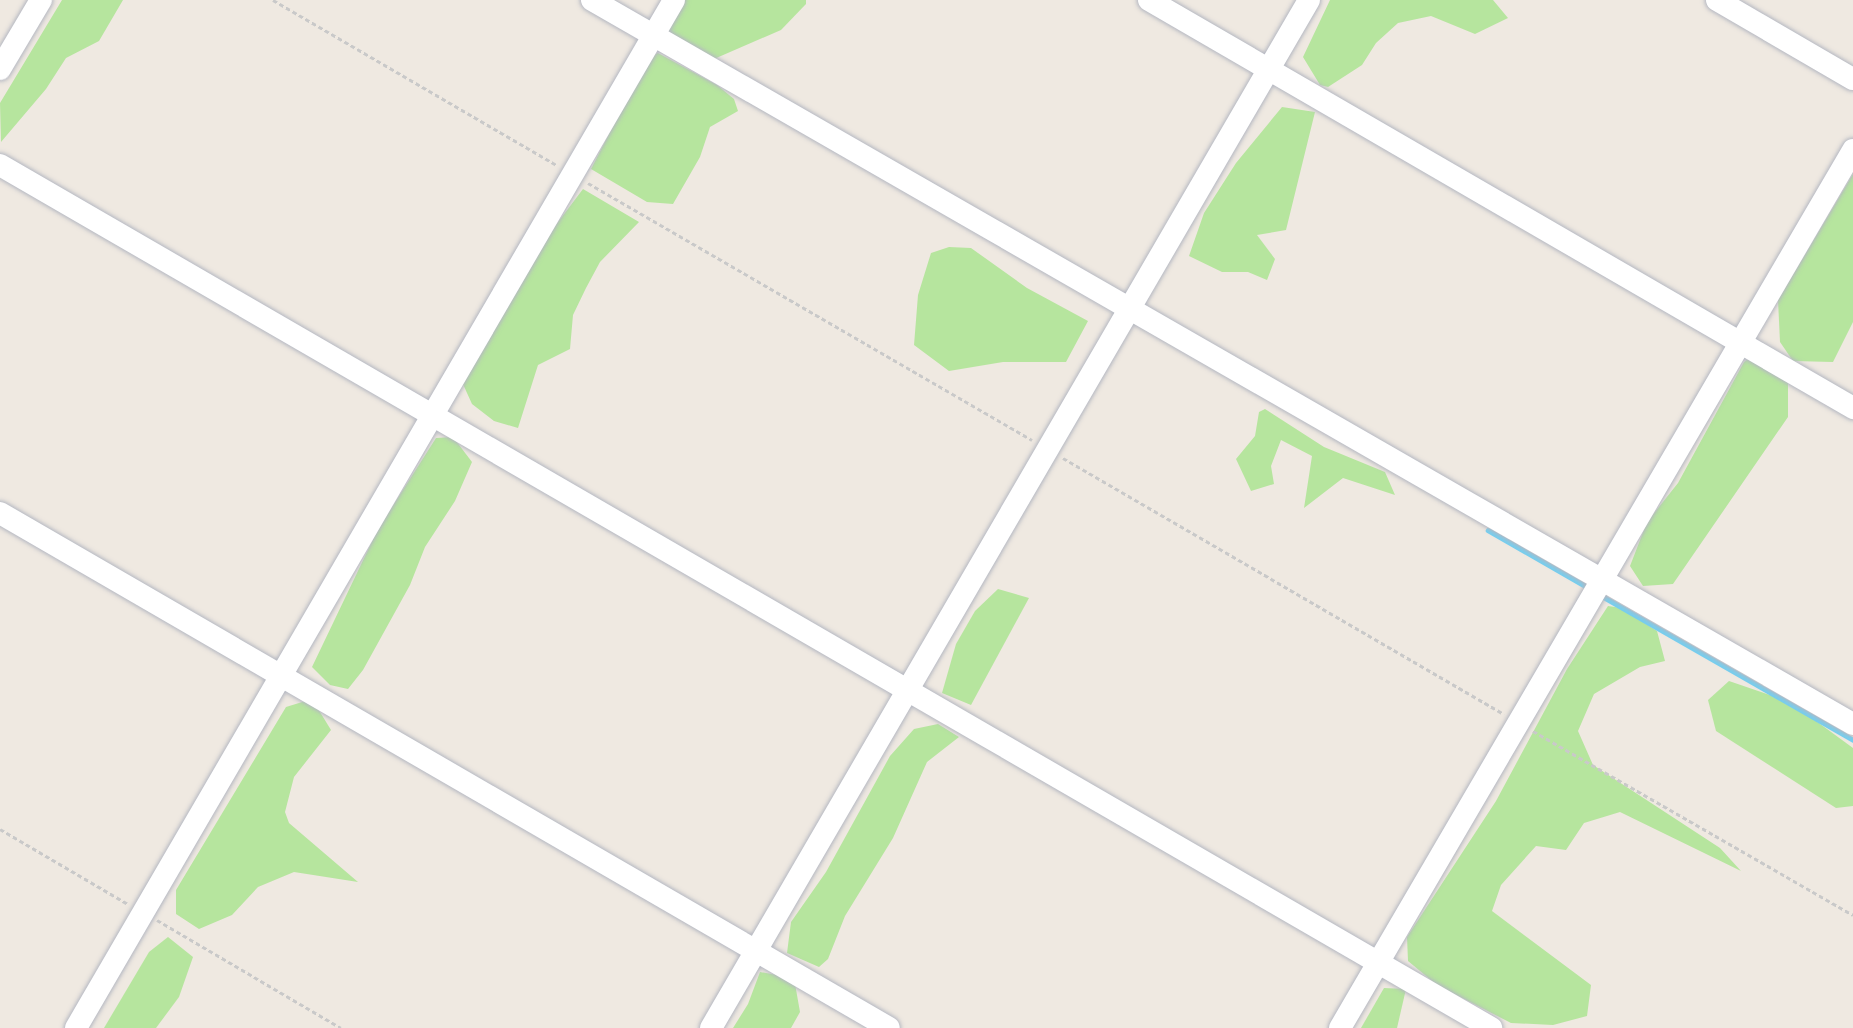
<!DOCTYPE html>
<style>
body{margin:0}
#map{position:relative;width:1853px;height:1028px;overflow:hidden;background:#efe9e1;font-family:Karla,sans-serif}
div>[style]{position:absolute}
.green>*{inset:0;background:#b6e59e}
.stream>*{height:4.5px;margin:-2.25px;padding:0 2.25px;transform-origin:2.25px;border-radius:2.25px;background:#75cff0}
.path>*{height:3px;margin-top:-1.5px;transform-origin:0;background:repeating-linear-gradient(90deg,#c9c9c9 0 4.5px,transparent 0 7.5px)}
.roads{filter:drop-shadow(0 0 2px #b4b7c1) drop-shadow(0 0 2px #b4b7c1)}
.minor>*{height:22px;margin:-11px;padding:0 11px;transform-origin:11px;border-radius:11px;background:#fff}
span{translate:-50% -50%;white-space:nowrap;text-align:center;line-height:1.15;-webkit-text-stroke:6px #fff;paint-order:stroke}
</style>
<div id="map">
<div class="green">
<div style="clip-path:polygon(62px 0,123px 0,99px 41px,66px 58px,46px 89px,1px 142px,0 103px)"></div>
<div style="clip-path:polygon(679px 0,806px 0,806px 4px,781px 30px,714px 59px,661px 33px)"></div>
<div style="clip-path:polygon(1330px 0,1493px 0,1508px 18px,1475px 34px,1431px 16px,1398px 23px,1376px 43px,1362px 65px,1328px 87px,1320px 85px,1303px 57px)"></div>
<div style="clip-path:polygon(658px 53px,717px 85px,734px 99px,738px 111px,710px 127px,700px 157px,673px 204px,647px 202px,591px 169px,648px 58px)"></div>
<div style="clip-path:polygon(1282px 107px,1315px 112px,1286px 230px,1257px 235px,1275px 259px,1267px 280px,1248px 272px,1222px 272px,1189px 256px,1204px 213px,1236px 163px)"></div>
<div style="clip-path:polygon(1853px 174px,1853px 322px,1833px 362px,1793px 361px,1780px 342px,1778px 300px)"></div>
<div style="clip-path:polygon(583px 189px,639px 222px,600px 262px,586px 288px,573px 315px,570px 349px,538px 365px,518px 428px,494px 421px,472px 404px,462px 382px,552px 230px)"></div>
<div style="clip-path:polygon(949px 247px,971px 248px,1027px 288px,1088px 321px,1066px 362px,1003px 362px,949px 371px,914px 345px,918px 295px,931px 253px)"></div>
<div style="clip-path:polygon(1758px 352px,1788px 378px,1788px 417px,1673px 584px,1643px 586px,1630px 566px,1647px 522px,1678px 483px,1744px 362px)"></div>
<div style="clip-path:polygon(1265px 409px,1324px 447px,1385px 472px,1395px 495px,1343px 478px,1304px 508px,1312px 456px,1281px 440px,1271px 466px,1274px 484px,1251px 491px,1236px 459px,1255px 436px,1259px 412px)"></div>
<div style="clip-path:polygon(453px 437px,472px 462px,455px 501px,425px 547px,410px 585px,363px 670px,348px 689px,330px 685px,312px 667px,378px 529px,436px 438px)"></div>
<div style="clip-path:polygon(998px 589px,1029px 598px,971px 705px,942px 693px,956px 644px,975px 611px)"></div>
<div style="clip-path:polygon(1608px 606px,1622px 608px,1657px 631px,1665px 661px,1640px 667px,1594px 694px,1578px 731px,1593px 765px,1720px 848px,1741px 871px,1620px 812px,1584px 823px,1566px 850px,1536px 846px,1501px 885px,1492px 911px,1591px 985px,1587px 1016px,1553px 1025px,1511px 1023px,1437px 985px,1408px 961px,1407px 937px,1496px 801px,1567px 669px)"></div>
<div style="clip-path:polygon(1729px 681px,1790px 702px,1853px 748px,1853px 806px,1836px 808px,1716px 731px,1708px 700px)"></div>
<div style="clip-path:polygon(312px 699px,331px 730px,294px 777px,285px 812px,289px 823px,358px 882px,294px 872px,258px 887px,232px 915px,199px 929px,176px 914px,176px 890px,286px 707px)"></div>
<div style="clip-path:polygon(938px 724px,959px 737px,927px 762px,893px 838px,845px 916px,828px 959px,819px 967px,787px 953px,791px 922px,826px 872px,890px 756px,914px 729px)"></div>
<div style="clip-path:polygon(168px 937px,193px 957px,179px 997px,156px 1028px,104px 1028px,149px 952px)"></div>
<div style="clip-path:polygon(760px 972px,794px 978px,800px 1012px,791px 1028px,733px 1028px,748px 1004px)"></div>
<div style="clip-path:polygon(1384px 988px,1406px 989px,1397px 1028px,1361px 1028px)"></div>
</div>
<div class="stream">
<div style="left:1488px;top:530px;width:116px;rotate:29.9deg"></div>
<div style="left:1602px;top:596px;width:289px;rotate:29.8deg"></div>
</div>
<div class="path">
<div style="left:273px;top:0;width:328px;rotate:30.2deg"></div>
<div style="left:588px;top:183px;width:513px;rotate:30.06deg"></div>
<div style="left:1063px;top:458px;width:510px;rotate:30.14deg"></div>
<div style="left:1533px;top:731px;width:369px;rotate:29.9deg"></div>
<div style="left:0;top:829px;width:148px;rotate:30.4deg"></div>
<div style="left:157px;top:920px;width:213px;rotate:30.4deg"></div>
</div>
<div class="roads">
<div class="minor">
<div style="left:592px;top:0;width:1454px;rotate:29.86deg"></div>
<div style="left:1149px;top:0;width:814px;rotate:30.09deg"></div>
<div style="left:1717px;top:0;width:157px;rotate:30.2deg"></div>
<div style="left:0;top:69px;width:80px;rotate:-59.3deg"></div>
<div style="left:0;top:165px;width:1723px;rotate:30.06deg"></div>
<div style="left:0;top:513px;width:1027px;rotate:30.08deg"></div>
<div style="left:76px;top:1028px;width:1189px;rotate:-59.81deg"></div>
<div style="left:711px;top:1028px;width:1189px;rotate:-59.81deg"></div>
<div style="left:1340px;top:1028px;width:1017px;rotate:-59.7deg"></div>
</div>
</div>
</div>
